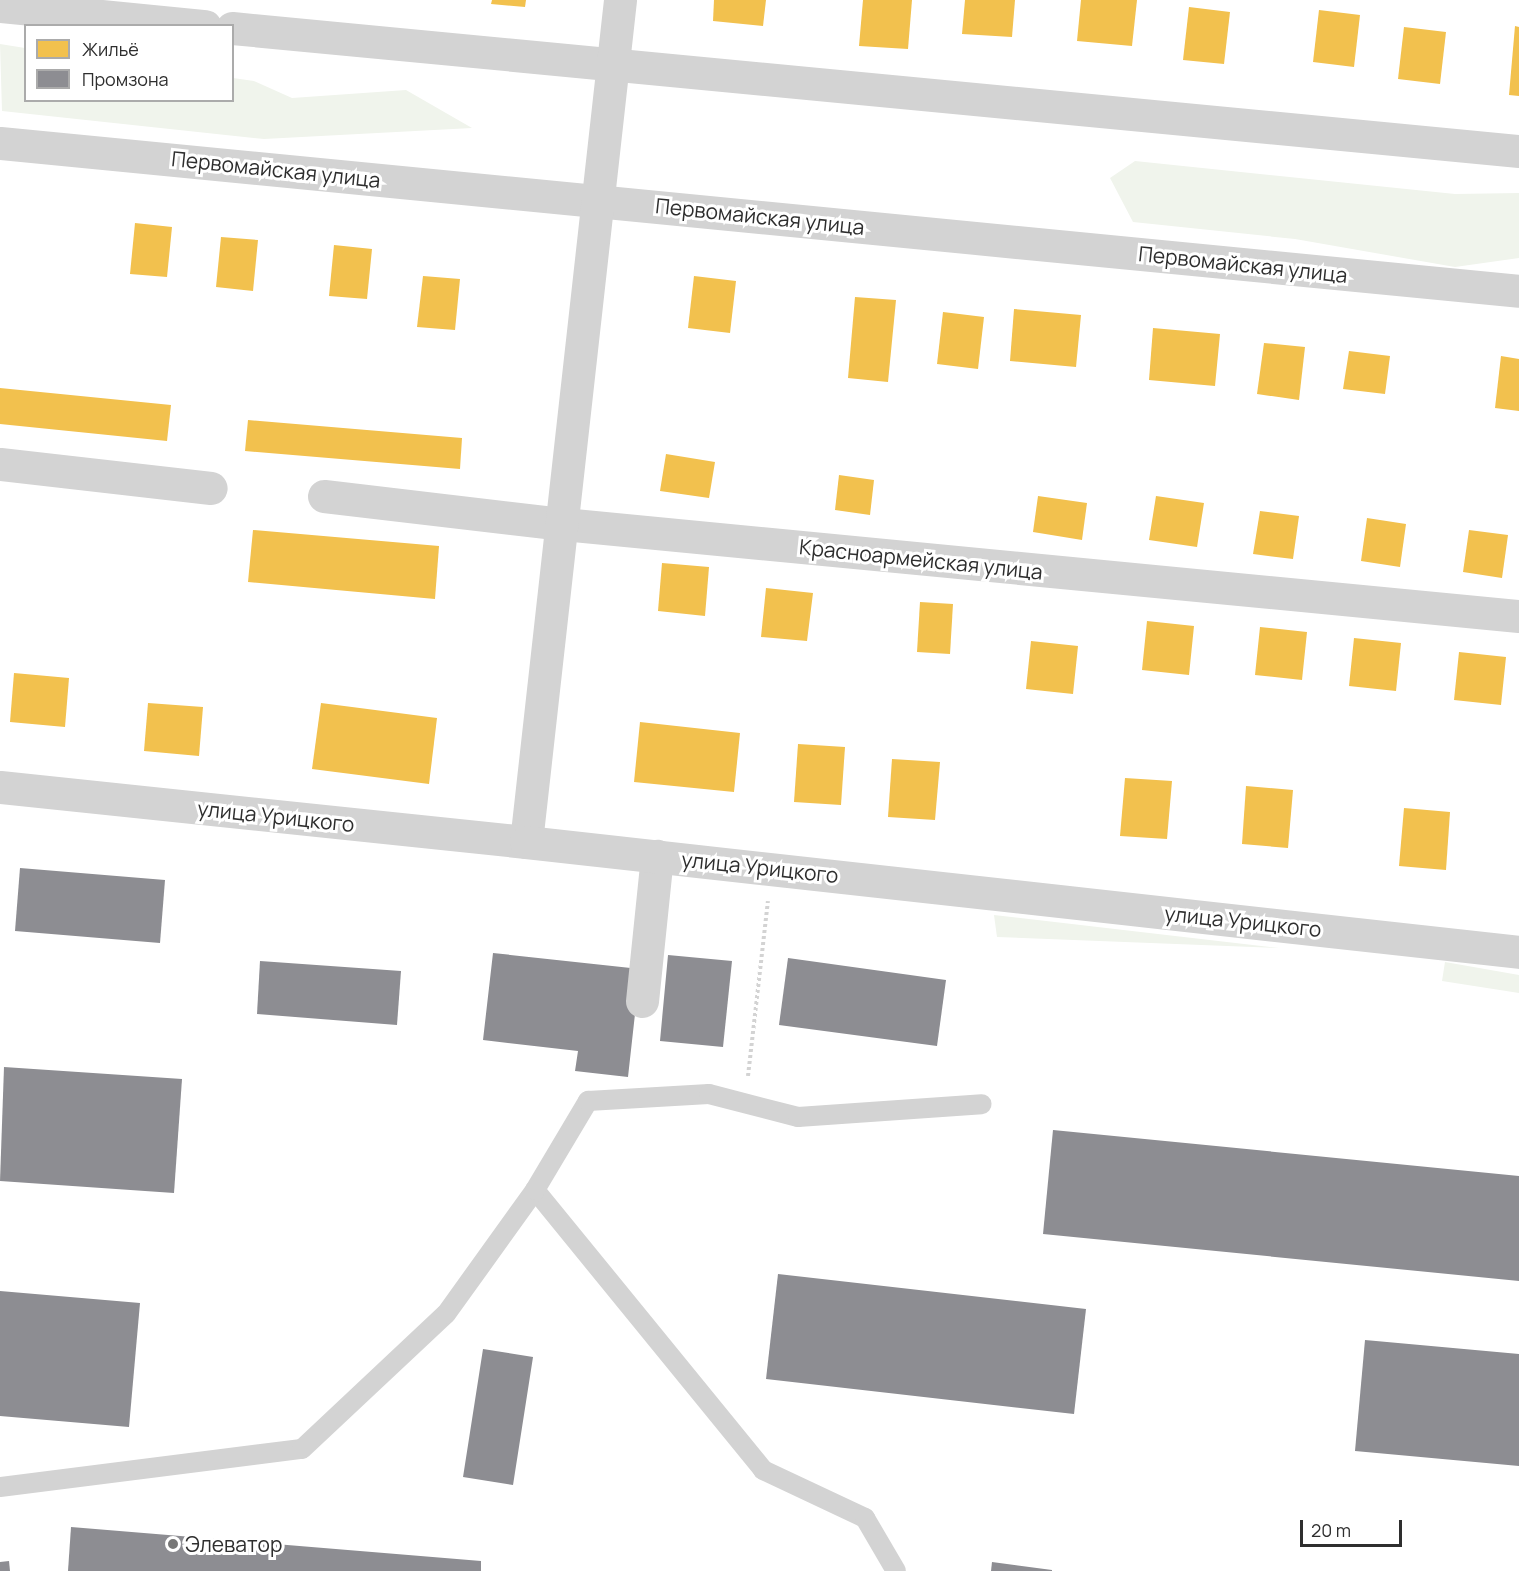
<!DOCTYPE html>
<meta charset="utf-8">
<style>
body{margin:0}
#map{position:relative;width:1519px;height:1571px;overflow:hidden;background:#fff;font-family:Manrope,sans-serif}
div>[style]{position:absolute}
.green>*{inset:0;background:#f0f4ec}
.homes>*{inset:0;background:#f2c14e}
.industry>*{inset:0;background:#8d8d92}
.path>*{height:4px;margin-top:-2px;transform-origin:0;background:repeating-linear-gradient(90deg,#d3d3d3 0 3px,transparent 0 6px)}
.service>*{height:20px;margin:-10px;padding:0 10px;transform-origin:10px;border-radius:10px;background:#d3d3d3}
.minor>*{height:33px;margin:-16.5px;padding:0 16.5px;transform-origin:16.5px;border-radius:16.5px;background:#d3d3d3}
.tertiary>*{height:33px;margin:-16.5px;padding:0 16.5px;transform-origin:16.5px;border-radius:16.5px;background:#d3d3d3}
.dots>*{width:16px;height:16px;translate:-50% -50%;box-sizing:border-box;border:3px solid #fff;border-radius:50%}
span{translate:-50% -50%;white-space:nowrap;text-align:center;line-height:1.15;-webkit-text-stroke:6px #fff;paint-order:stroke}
.street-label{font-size:21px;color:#2e2e2e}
.poi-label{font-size:21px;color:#2e2e2e}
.left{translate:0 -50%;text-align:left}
.legend{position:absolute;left:24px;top:24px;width:210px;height:78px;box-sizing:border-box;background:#fff;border:2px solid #ababab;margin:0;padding:8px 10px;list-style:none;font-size:18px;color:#2e2e2e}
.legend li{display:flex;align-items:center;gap:12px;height:30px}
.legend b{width:30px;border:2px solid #ababab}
.scale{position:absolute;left:1300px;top:1520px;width:102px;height:27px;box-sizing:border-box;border:3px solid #2e2e2e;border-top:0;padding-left:8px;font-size:18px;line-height:21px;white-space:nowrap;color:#2e2e2e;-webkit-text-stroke:4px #fff;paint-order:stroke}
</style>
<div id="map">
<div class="green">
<div style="clip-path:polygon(0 44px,25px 48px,26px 100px,232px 100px,233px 78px,254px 81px,292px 98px,406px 90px,472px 128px,264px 139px,2px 111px)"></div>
<div style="clip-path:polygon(1135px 161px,1455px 194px,1519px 193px,1519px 258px,1455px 267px,1295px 239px,1133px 222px,1110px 178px)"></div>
<div style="clip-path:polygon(994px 915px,1279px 948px,997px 937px)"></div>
<div style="clip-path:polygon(1445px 962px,1519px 975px,1519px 993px,1442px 981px)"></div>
</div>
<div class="homes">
<div style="clip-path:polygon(492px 0,526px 0,525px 7px,491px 4px)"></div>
<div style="clip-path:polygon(714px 0,766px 0,763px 26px,713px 21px)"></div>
<div style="clip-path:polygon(863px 0,912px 0,908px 49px,859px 46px)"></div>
<div style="clip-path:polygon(965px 0,1015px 0,1012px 37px,962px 34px)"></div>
<div style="clip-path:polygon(1081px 0,1137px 0,1132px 46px,1077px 41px)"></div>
<div style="clip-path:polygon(1189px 7px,1230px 12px,1224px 64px,1183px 60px)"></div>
<div style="clip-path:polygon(1319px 10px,1360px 15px,1354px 67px,1313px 62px)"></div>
<div style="clip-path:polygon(1515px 26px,1519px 27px,1519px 96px,1509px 95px)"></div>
<div style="clip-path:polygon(1404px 27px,1446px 32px,1440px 84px,1398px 79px)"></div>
<div style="clip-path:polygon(135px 223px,172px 227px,167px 277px,130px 274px)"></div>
<div style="clip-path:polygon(221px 237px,258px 240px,253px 291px,216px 287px)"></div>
<div style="clip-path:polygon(334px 245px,372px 249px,367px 299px,329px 296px)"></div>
<div style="clip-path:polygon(423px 276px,460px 279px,455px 330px,417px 327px)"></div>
<div style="clip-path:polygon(694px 276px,736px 281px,730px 333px,688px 328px)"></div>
<div style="clip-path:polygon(855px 297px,896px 300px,888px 382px,848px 378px)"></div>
<div style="clip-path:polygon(1014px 309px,1081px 315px,1076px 367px,1010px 361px)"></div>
<div style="clip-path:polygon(943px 312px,984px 317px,978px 369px,937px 364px)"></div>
<div style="clip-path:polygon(1153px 328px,1220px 334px,1215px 386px,1149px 380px)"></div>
<div style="clip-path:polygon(1264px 343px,1305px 347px,1299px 400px,1257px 394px)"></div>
<div style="clip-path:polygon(1349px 351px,1390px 356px,1385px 394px,1343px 389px)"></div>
<div style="clip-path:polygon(1501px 356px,1519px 359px,1519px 411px,1495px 408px)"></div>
<div style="clip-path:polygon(0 388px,171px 405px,167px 441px,0 424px)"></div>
<div style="clip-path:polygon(248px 420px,462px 438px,460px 469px,245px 451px)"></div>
<div style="clip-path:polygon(666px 454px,715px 462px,709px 498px,660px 491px)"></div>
<div style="clip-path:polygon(839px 475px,874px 480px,870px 515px,835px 510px)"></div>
<div style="clip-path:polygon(1038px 496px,1087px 503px,1082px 540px,1033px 532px)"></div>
<div style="clip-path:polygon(1156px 496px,1204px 503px,1197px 547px,1149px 540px)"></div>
<div style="clip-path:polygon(1260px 511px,1299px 516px,1293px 559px,1253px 554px)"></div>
<div style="clip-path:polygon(1367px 518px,1406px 524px,1400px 567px,1361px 561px)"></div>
<div style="clip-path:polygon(253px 530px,439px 546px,435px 599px,248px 582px)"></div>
<div style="clip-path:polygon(1469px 530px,1508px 535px,1502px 578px,1463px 572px)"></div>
<div style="clip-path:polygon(662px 563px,709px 567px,705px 616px,658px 611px)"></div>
<div style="clip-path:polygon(766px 588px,813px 593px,807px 641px,761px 637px)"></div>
<div style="clip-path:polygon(920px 602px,953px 604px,950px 654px,917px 652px)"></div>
<div style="clip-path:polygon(1147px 621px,1194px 626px,1189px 675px,1142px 670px)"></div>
<div style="clip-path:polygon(1260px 627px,1307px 632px,1302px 680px,1255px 675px)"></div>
<div style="clip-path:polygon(1354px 638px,1401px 643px,1396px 691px,1349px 686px)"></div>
<div style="clip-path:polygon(1031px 641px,1078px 646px,1073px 694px,1026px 689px)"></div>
<div style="clip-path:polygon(1459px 652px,1506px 657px,1501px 705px,1454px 700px)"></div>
<div style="clip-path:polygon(14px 673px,69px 678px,65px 727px,10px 722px)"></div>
<div style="clip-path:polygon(148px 703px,203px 707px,199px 756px,144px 751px)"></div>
<div style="clip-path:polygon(321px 703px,437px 718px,429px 784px,312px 769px)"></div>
<div style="clip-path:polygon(640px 722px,740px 733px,734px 792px,634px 782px)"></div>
<div style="clip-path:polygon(798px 744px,845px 747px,841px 805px,794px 802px)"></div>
<div style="clip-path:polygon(892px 759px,940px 762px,935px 820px,888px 817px)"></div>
<div style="clip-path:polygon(1125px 778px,1172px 781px,1167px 839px,1120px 836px)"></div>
<div style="clip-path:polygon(1246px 786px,1293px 790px,1288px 848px,1242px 844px)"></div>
<div style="clip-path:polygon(1404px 808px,1450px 812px,1446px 870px,1399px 866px)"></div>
</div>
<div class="industry">
<div style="clip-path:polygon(20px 868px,165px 880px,160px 943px,15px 931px)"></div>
<div style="clip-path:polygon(493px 953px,640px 969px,628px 1077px,575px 1071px,578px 1051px,483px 1040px)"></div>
<div style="clip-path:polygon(668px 955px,732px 961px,723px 1047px,660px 1041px)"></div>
<div style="clip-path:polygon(788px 958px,946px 980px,937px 1046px,779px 1025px)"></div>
<div style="clip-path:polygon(260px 961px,401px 971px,397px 1025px,257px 1014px)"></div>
<div style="clip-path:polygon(4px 1067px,182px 1079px,174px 1193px,0 1181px)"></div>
<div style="clip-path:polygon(1053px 1130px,1519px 1176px,1519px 1281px,1043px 1234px)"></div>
<div style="clip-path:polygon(778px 1274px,1086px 1309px,1074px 1414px,766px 1379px)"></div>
<div style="clip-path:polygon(0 1291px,140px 1303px,129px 1427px,0 1416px)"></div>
<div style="clip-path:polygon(1365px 1340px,1519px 1354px,1519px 1466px,1355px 1451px)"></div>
<div style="clip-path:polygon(483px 1349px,533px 1357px,513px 1485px,463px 1477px)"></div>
<div style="clip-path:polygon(71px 1527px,481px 1561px,481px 1571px,68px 1571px)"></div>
<div style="clip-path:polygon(9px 1561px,10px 1571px,0 1571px,0 1562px)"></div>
<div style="clip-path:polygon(992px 1562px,1052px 1570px,1052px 1571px,991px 1571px)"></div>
</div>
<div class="path">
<div style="left:748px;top:1076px;width:176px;rotate:-83.5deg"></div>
</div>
<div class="service">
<div style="left:535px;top:1190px;width:361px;rotate:50.8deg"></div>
<div style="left:763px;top:1470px;width:113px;rotate:25.2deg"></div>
<div style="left:865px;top:1518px;width:61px;rotate:59.7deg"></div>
<div style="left:0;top:1487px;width:304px;rotate:-7.2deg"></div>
<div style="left:302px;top:1449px;width:197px;rotate:-43.2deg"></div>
<div style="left:446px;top:1314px;width:153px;rotate:-54.3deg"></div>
<div style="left:535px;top:1190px;width:104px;rotate:-59.2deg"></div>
<div style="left:588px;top:1101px;width:121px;rotate:-3.3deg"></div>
<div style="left:709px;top:1094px;width:92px;rotate:14.5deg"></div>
<div style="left:798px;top:1117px;width:184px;rotate:-4deg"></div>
</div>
<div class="minor">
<div style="left:0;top:6px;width:206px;rotate:5.6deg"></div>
<div style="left:232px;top:28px;width:1293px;rotate:5.46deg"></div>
<div style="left:0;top:143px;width:1526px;rotate:5.56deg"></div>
<div style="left:0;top:464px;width:212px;rotate:6.5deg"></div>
<div style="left:324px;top:496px;width:241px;rotate:6.7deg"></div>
<div style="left:563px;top:524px;width:960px;rotate:5.5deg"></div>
<div style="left:0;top:787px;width:529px;rotate:5.97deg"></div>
<div style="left:642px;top:1001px;width:146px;rotate:-84.1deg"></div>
</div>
<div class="tertiary">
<div style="left:620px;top:0;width:847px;rotate:96.37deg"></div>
<div style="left:526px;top:842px;width:999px;rotate:6.32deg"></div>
</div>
<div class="dots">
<div style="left:173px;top:1544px;background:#777"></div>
</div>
<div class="street-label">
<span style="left:276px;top:169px;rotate:6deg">Первомайская улица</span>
<span style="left:760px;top:216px;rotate:6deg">Первомайская улица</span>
<span style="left:1243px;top:264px;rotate:6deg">Первомайская улица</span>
<span style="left:921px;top:559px;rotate:6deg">Красноармейская улица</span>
<span style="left:276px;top:816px;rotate:6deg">улица Урицкого</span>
<span style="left:760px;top:867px;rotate:6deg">улица Урицкого</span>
<span style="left:1243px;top:921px;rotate:6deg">улица Урицкого</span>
</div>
<div class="poi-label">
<span class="left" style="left:185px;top:1544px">Элеватор</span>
</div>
<ul class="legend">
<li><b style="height:16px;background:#f2c14e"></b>Жильё</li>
<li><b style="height:16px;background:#8d8d92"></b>Промзона</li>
</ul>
<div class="scale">20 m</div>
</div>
